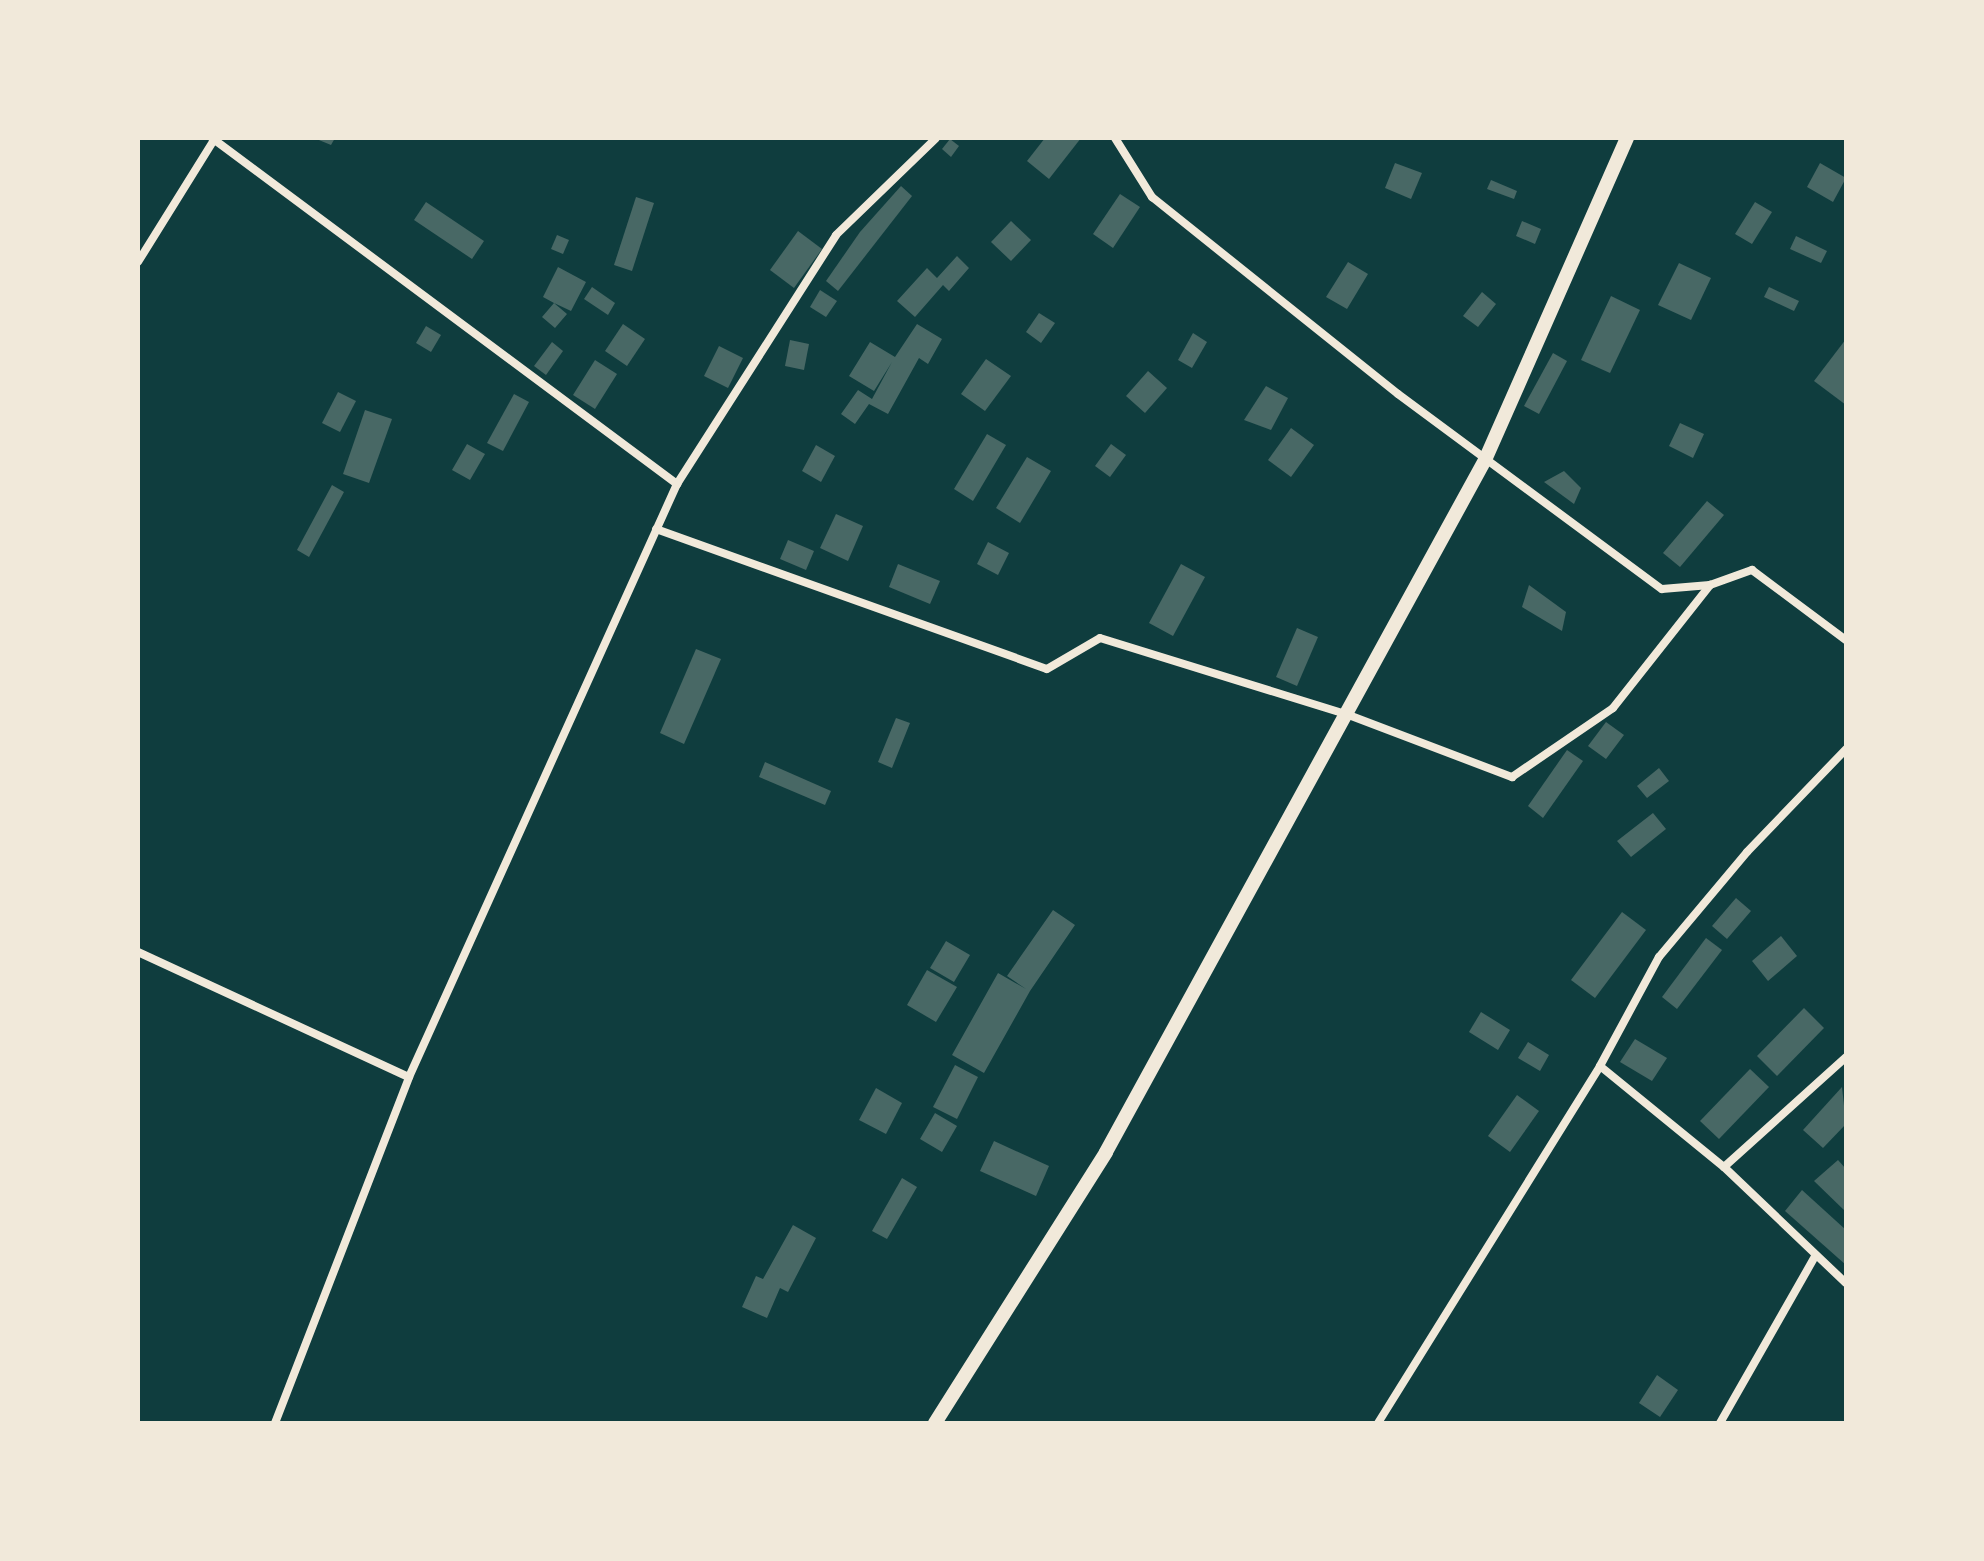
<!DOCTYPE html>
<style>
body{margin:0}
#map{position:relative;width:1984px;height:1561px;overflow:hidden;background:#0f3d3e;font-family:"DejaVu Sans",sans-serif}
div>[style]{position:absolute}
.building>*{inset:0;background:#486865}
.minor>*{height:8px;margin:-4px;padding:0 4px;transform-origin:4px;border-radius:4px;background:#f1e9da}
.tertiary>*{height:14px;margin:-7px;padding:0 7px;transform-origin:7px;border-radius:7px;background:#f1e9da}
span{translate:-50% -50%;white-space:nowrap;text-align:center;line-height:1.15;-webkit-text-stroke:6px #f1e9da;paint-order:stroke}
.frame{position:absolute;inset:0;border:140px solid #f1e9da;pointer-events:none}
</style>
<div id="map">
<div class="building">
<div style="clip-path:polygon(314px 138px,335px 138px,331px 145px)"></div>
<div style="clip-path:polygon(1045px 138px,1081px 138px,1049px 179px,1027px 161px)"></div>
<div style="clip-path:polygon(950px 139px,959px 146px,951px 157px,942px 149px)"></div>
<div style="clip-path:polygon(1395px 163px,1422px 173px,1411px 199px,1385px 188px)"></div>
<div style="clip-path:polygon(1820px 163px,1846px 178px,1833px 202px,1807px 187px)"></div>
<div style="clip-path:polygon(1491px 180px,1517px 191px,1514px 199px,1487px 189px)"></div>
<div style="clip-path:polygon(901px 186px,912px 196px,838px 291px,826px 281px,860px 232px)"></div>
<div style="clip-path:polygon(1120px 194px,1140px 207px,1113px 248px,1093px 234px)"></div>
<div style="clip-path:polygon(636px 197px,654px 203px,632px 271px,614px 265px)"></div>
<div style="clip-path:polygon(426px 202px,484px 241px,472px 259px,414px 220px)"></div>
<div style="clip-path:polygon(1755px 202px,1772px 212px,1752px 244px,1735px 234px)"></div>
<div style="clip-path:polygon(1011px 221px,1031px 240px,1011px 261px,991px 242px)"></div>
<div style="clip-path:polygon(1522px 221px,1541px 229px,1535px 244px,1516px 236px)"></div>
<div style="clip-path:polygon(798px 231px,822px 249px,794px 288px,770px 270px)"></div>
<div style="clip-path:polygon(557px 235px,569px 240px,563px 254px,551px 249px)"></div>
<div style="clip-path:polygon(1796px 236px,1827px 251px,1821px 263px,1790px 249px)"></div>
<div style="clip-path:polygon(957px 256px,969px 268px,949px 291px,943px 285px,915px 317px,897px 301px,927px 268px,937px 278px)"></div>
<div style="clip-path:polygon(1348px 262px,1368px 274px,1347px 309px,1326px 297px)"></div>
<div style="clip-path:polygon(1679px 263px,1711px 278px,1691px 320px,1658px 305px)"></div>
<div style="clip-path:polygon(558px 267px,586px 282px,571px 311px,554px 303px,567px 314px,555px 328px,542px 317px,554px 303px,543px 297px)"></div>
<div style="clip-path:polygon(592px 287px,615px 303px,608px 315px,584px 299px)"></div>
<div style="clip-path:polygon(1769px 287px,1799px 301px,1794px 311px,1764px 297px)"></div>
<div style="clip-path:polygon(820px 290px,837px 301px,826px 317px,810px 307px)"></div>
<div style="clip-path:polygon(1482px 292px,1496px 304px,1478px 327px,1463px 316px)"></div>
<div style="clip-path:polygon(1611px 296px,1640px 310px,1610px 373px,1581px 360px)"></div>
<div style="clip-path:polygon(1039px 313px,1055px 323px,1041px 343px,1026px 332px)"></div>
<div style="clip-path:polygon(623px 324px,645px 339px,627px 366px,605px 351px)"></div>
<div style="clip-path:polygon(917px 324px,942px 339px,928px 364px,919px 358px,888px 414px,869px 404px,855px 424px,841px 414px,858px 390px,872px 399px,892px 362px,874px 391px,849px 376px,870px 342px,895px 357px)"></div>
<div style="clip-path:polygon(426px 326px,441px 335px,431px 352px,416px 343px)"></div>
<div style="clip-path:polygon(1193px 333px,1207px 342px,1192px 368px,1178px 360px)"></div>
<div style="clip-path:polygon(1846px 339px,1846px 405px,1814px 381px)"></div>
<div style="clip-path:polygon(790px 340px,809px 344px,804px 370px,785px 366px)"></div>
<div style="clip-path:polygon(552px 342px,563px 351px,546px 375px,534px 366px)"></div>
<div style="clip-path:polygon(719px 346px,743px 358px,728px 388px,704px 376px)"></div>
<div style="clip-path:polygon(1553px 353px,1567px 361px,1539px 414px,1524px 406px)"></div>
<div style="clip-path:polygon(986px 359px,1011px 376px,985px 411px,961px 394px)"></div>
<div style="clip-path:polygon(595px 360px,617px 374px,595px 409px,573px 395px)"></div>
<div style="clip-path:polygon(1148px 371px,1167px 388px,1145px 413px,1126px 396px)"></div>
<div style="clip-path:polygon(1266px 386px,1288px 398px,1271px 430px,1244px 420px)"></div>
<div style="clip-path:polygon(338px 392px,356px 401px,340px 432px,322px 423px)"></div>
<div style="clip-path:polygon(514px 394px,529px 402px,503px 451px,487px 443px)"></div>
<div style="clip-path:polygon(365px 410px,392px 419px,369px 483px,343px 474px)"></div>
<div style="clip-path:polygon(1680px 423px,1704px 434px,1693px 458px,1669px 446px)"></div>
<div style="clip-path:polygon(1291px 428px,1314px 445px,1291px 477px,1268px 460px)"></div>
<div style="clip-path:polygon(987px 434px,1006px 445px,973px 501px,954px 489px)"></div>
<div style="clip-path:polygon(467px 444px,485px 454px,470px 480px,452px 470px)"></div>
<div style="clip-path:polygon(1111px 444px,1126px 455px,1110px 477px,1095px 466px)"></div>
<div style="clip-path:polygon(816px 445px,835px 456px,821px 482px,802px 471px)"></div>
<div style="clip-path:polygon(1027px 457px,1051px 471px,1020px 523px,996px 508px)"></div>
<div style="clip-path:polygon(1564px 471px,1581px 488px,1574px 504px,1544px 482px)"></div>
<div style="clip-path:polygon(332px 485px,344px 492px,309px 557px,297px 550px)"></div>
<div style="clip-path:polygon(1707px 501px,1724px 515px,1680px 567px,1663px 553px)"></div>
<div style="clip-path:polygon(836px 514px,863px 526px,848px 561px,820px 548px)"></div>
<div style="clip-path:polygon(788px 540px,814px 551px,806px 570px,780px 559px)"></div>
<div style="clip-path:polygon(988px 542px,1009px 553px,998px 575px,977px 564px)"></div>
<div style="clip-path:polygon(898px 564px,940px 581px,930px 604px,889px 587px)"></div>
<div style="clip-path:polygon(1181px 564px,1205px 577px,1173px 636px,1149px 623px)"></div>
<div style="clip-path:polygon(1529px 585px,1566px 612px,1562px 631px,1522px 607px)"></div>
<div style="clip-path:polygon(1297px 628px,1318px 637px,1297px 686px,1276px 677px)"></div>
<div style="clip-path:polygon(696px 649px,721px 659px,684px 744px,660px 733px)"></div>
<div style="clip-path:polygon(896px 718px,910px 723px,892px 768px,878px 762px)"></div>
<div style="clip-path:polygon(1606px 722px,1624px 735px,1606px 759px,1588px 746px)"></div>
<div style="clip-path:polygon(1567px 750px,1583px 761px,1543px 818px,1528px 806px)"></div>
<div style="clip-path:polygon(765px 762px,831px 791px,825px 805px,759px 777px)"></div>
<div style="clip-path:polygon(1659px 768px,1669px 781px,1647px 798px,1637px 786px)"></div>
<div style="clip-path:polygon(1653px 813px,1666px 829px,1631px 857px,1617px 841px)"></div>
<div style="clip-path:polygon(1736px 898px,1751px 911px,1727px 939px,1712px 926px)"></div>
<div style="clip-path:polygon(1053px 910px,1075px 925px,1030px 991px,984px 1073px,952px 1055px,998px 973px,1026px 989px,1007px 976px)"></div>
<div style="clip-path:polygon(1622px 912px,1646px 930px,1595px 998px,1571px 980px)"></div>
<div style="clip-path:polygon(1781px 936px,1797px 956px,1768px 981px,1752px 961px)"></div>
<div style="clip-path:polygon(1706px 938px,1722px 950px,1677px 1009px,1662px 997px)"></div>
<div style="clip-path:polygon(946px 941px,970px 955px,954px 982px,930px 968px)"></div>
<div style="clip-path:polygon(927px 970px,957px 987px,936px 1022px,907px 1005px)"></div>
<div style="clip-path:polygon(1804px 1008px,1824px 1028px,1777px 1076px,1757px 1056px)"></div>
<div style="clip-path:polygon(1481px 1012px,1510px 1030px,1498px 1050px,1469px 1032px)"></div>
<div style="clip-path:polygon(1635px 1039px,1667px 1058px,1652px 1081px,1620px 1062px)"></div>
<div style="clip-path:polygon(1528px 1042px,1549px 1055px,1540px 1071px,1518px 1058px)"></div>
<div style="clip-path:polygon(955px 1065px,978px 1077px,957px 1119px,933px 1107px)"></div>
<div style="clip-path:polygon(1750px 1069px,1769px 1087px,1719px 1139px,1700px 1121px)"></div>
<div style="clip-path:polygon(1842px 1087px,1846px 1124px,1823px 1148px,1803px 1130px)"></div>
<div style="clip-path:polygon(876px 1088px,902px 1103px,886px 1134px,859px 1120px)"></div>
<div style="clip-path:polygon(1517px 1095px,1539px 1111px,1510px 1152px,1488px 1136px)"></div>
<div style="clip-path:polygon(935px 1113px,957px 1126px,942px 1152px,920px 1139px)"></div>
<div style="clip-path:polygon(994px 1141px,1049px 1166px,1036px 1196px,980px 1171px)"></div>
<div style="clip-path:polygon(1838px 1160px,1846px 1169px,1846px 1212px,1814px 1181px)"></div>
<div style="clip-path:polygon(902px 1178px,917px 1187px,887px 1239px,872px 1231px)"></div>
<div style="clip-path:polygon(1802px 1190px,1846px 1230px,1846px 1265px,1785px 1211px)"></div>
<div style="clip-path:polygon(793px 1225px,816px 1238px,788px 1292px,780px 1288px,767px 1318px,742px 1307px,756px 1276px,763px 1279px)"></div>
<div style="clip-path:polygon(1657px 1375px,1678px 1390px,1660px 1417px,1639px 1403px)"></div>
</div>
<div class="minor">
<div style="left:212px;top:138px;width:580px;rotate:36.65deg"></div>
<div style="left:1115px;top:138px;width:70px;rotate:57.9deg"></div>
<div style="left:1152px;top:197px;width:315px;rotate:38.7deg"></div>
<div style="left:1398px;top:394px;width:328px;rotate:36.5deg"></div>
<div style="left:1662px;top:589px;width:48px;rotate:-4.8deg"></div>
<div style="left:1710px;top:585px;width:45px;rotate:-19.7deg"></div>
<div style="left:1752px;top:570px;width:117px;rotate:36.7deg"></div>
<div style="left:138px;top:262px;width:144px;rotate:-58.1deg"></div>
<div style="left:656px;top:529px;width:415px;rotate:19.7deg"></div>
<div style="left:1047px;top:669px;width:61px;rotate:-30.3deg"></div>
<div style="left:1100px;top:638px;width:257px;rotate:17.2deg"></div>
<div style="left:1346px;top:714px;width:178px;rotate:20.8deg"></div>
<div style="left:1512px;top:777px;width:122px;rotate:-34.3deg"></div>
<div style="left:1613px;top:708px;width:157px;rotate:-51.7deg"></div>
<div style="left:138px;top:952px;width:298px;rotate:24.8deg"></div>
<div style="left:1600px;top:1066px;width:160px;rotate:39.2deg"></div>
<div style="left:1724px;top:1167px;width:168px;rotate:43.6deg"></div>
<div style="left:1724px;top:1167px;width:164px;rotate:-42deg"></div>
<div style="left:275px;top:1423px;width:371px;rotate:-68.8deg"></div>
<div style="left:409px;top:1077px;width:651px;rotate:-65.68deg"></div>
<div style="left:677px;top:484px;width:295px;rotate:-57.4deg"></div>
<div style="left:836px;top:235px;width:139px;rotate:-44.1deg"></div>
<div style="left:1378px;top:1423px;width:420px;rotate:-58.1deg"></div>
<div style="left:1600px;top:1066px;width:124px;rotate:-61.6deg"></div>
<div style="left:1659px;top:957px;width:137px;rotate:-50deg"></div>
<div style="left:1747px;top:852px;width:143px;rotate:-46.1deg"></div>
<div style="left:1720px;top:1423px;width:193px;rotate:-60.3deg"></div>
</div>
<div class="tertiary">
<div style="left:935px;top:1423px;width:320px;rotate:-57.7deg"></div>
<div style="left:1106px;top:1152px;width:789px;rotate:-61.29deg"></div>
<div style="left:1485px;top:460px;width:352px;rotate:-66.2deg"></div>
</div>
<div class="frame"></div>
</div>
